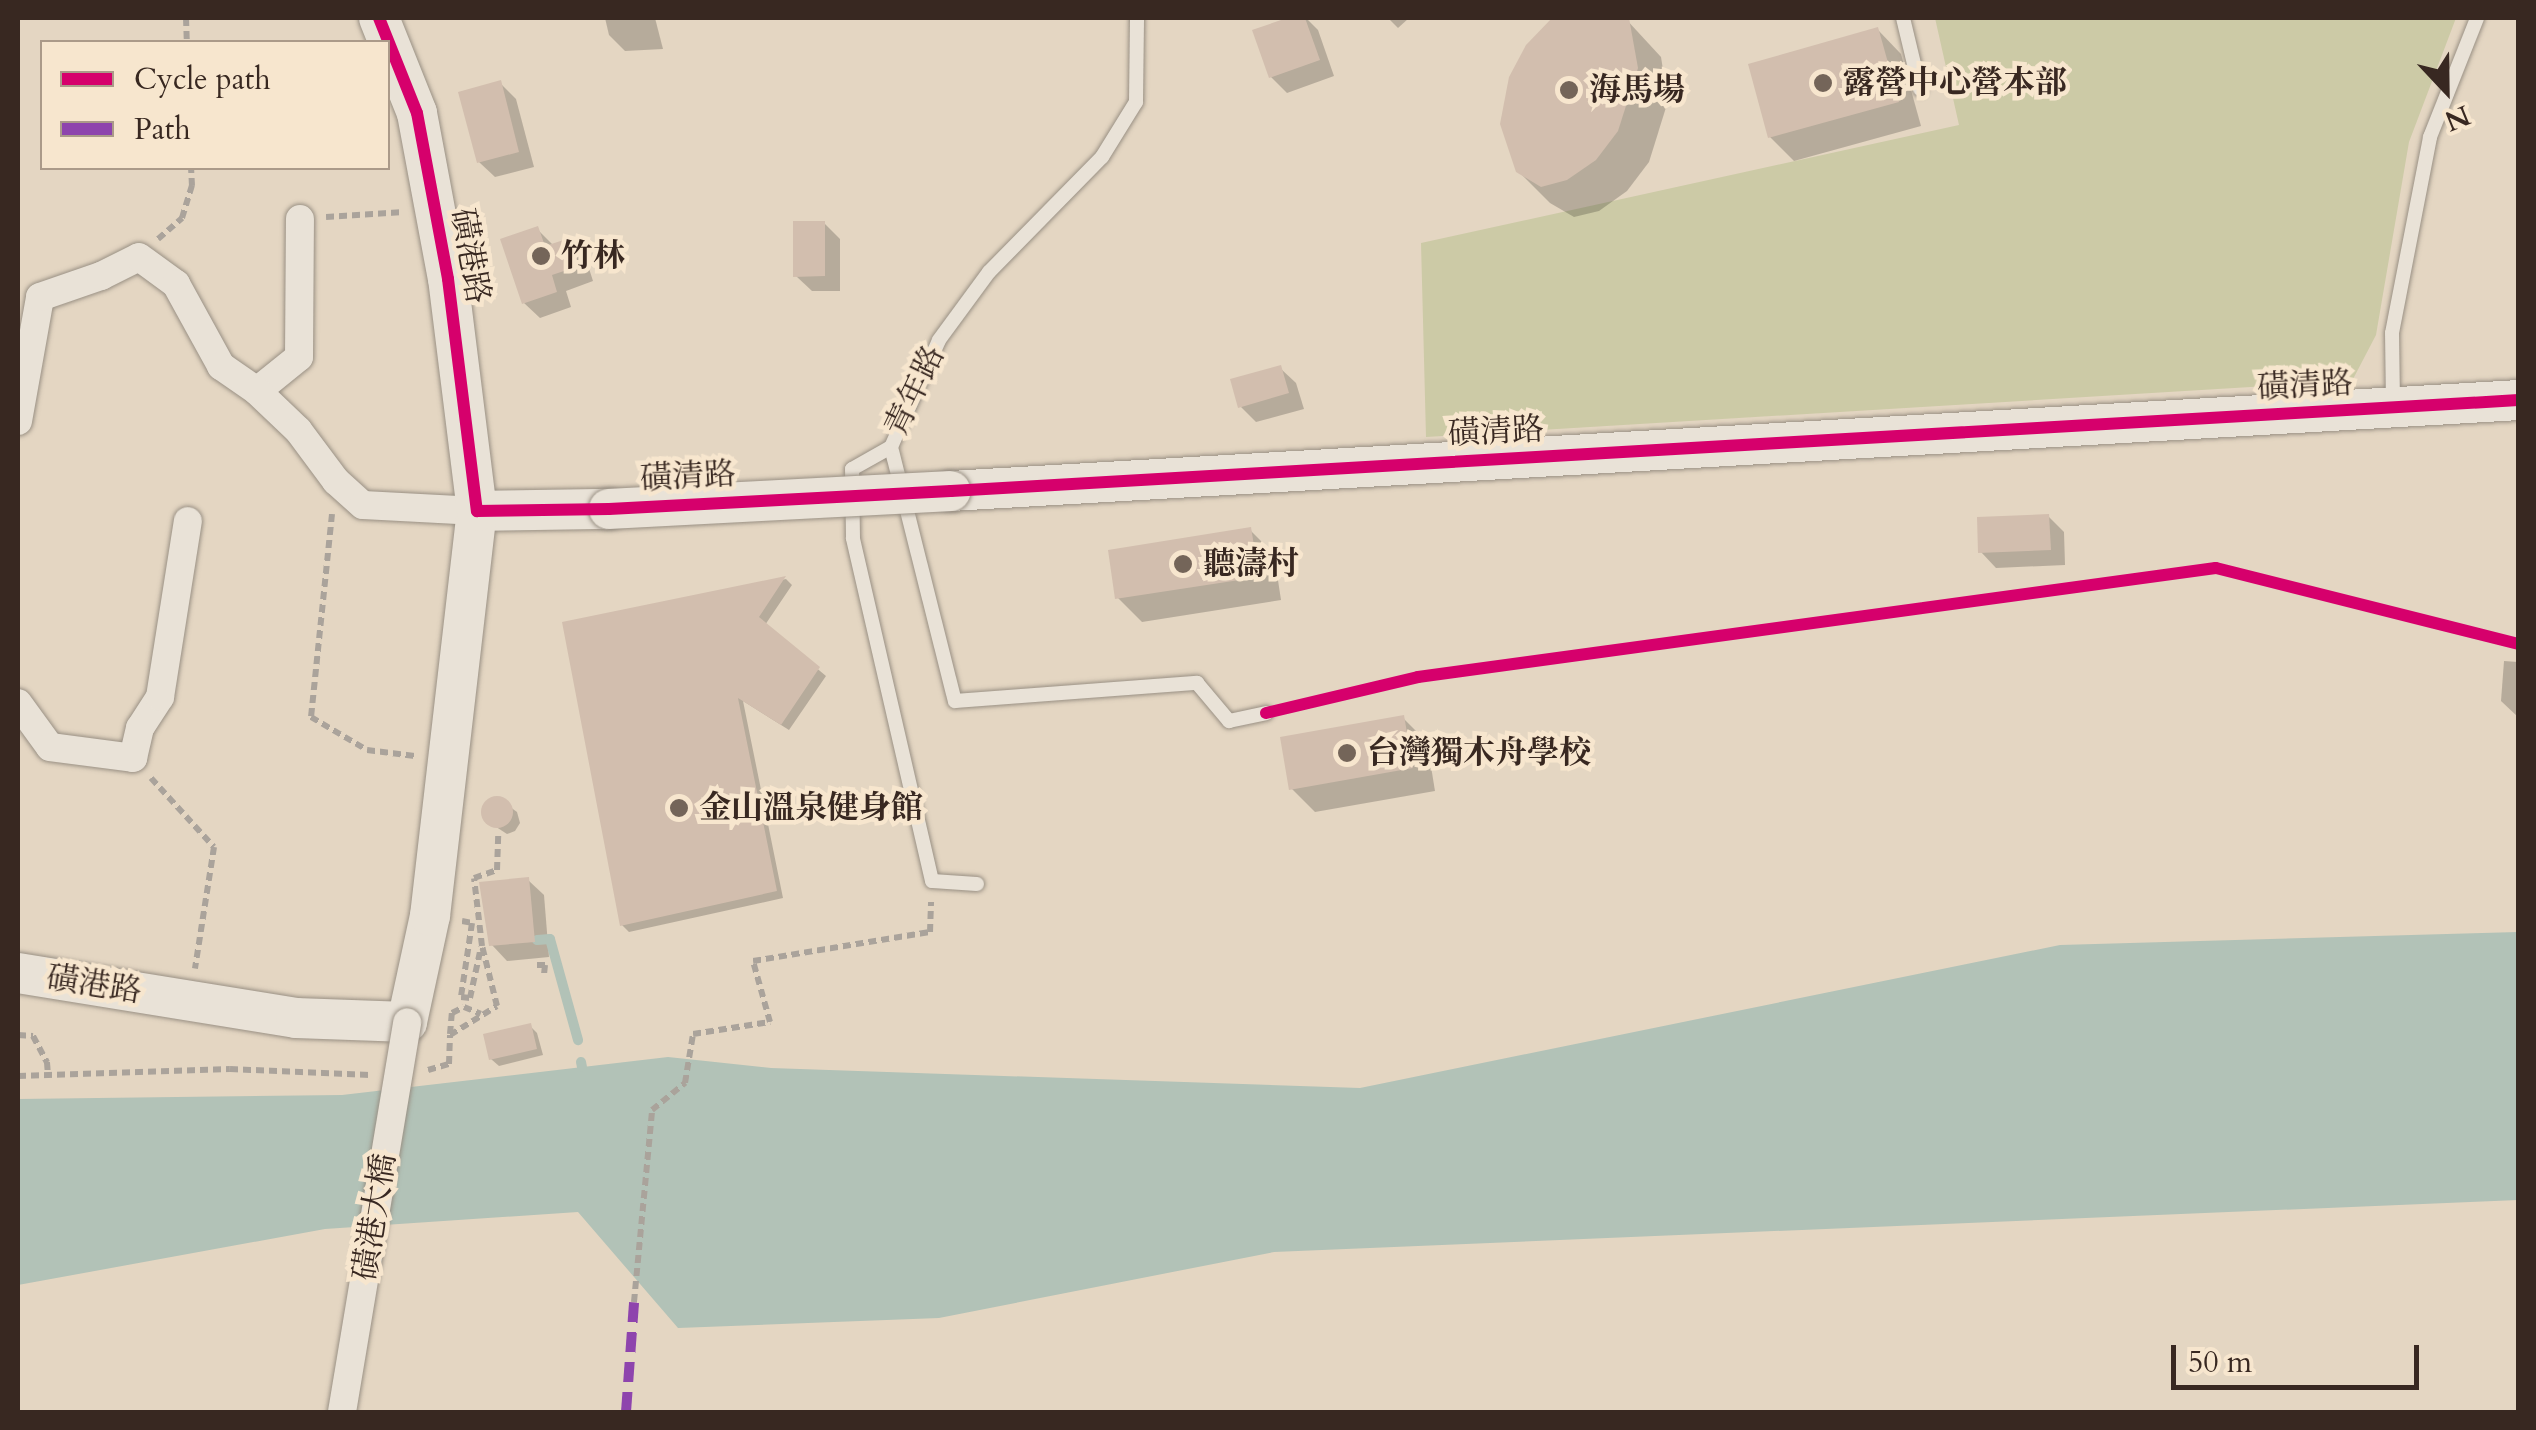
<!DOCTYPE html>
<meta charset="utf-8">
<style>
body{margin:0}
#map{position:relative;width:2536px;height:1430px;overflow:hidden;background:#e4d6c2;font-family:Cardo,"Noto Serif TC",serif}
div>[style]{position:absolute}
.green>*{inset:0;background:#cccaa6}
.water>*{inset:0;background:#b2c2b7}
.shadow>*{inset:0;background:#0003}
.stream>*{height:10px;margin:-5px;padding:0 5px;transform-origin:5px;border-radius:5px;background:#b2c2b7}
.building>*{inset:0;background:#d2beae}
.round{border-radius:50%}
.path>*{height:6px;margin-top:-3px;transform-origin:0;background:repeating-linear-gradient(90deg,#aaa39b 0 8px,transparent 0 13px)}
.roads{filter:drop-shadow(0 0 2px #999084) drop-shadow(0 0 2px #999084)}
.lane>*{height:14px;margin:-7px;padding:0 7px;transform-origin:7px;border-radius:7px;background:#e9e2d7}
.street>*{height:28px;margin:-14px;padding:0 14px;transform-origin:14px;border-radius:14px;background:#e9e2d7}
.secondary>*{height:40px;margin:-20px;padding:0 20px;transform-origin:20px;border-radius:20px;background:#e9e2d7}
.bridges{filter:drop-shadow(0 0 2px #999084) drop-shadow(0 0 2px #999084)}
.street-bridge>*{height:28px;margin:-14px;padding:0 14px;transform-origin:14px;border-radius:14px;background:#e9e2d7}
.secondary-bridge>*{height:40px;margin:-20px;padding:0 20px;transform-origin:20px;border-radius:20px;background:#e9e2d7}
.quiet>*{height:10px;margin-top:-5px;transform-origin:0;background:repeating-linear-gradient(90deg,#8e44ad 0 20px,transparent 0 30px)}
.cycleway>*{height:12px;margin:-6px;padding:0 6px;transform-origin:6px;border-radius:6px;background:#d6006c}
.dots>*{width:28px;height:28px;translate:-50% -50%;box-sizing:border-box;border:5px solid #f7e6ce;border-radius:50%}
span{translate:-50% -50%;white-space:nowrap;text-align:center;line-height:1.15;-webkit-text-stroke:9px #f7e6ce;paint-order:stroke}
.poi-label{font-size:32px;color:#382821;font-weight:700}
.left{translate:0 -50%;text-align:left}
.street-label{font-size:32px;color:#382821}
.frame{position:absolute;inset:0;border:20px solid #382821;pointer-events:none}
.legend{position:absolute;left:40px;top:40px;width:350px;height:130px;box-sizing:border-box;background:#f7e6ce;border:2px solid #ab9a89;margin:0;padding:12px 18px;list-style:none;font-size:30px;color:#382821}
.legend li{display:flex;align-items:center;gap:20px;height:50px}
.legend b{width:50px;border:2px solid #ab9a89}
.north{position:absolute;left:2396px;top:40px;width:100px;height:100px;-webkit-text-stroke:8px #f7e6ce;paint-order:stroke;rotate:158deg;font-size:28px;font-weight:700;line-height:40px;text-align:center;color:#382821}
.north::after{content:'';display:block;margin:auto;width:35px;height:45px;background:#382821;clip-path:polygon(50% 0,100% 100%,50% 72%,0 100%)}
.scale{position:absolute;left:2171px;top:1345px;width:248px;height:45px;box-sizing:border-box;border:5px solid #382821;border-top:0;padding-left:12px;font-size:30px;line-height:35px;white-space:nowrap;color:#382821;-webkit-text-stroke:8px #f7e6ce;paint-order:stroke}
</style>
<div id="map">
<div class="green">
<div style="clip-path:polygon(1935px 18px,2456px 18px,2409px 142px,2376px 335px,2352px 381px,1426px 437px,1421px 243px,1959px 125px)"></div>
</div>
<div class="water">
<div style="clip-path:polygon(2518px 932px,2518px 1200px,1274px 1252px,939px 1318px,678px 1328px,578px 1212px,325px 1229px,18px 1285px,18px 1099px,342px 1095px,668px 1057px,771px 1068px,1360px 1088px,2060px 945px)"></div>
</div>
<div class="shadow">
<div style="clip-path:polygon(605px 18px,655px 18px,663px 49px,625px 51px,609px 35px)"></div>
<div style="clip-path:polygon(1294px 18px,1306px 18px,1318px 30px,1334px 76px,1287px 93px,1271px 77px,1255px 31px)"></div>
<div style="clip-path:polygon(1388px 18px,1409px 18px,1398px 28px)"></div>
<div style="clip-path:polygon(1555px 18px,1625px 18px,1661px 57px,1668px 101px,1649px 162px,1627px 191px,1599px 211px,1574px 217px,1550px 203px,1518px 171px,1528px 47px)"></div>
<div style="clip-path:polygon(1878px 30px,1901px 54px,1921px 126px,1794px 161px,1770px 137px)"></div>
<div style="clip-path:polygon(500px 83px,516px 99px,534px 167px,495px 177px,479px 162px)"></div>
<div style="clip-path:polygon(824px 223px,840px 239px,840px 291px,812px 291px,796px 276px)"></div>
<div style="clip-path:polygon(537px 229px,554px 246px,569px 241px,585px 256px,593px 281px,566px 291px,571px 307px,540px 318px,524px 303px)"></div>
<div style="clip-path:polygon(1280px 368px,1296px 383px,1304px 409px,1256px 422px,1241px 407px)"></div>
<div style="clip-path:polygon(2048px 516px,2064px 532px,2065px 565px,1996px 568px,1981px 552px)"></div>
<div style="clip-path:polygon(1250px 530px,1274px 554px,1281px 600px,1142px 622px,1118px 598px)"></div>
<div style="clip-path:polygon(786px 579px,792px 585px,765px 625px,826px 676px,789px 730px,743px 701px,783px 898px,629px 932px,622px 925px,565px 624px)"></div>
<div style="clip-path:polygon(2504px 661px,2518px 662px,2518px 717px,2501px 701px)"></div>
<div style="clip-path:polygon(1403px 718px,1427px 742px,1435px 791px,1315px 812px,1291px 788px)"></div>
<div style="clip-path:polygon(499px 799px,517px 812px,520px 823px,515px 831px,507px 834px,487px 821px,483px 811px,489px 802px)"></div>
<div style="clip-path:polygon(528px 880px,544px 895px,549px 957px,507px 961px,492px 945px,482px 884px)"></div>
<div style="clip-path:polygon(530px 1026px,537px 1033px,543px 1055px,499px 1066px,491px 1059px)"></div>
</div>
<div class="stream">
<div style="left:537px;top:940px;width:13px;rotate:-4deg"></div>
<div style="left:550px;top:939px;width:105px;rotate:74.5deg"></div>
<div style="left:581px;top:1062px;width:5px;rotate:79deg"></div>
</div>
<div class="building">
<div style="clip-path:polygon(1287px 18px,1305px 18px,1320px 60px,1269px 78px,1252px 30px)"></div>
<div style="clip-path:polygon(1552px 18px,1629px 18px,1638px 68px,1618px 131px,1596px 160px,1567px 180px,1541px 187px,1516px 172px,1500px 124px,1509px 77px,1526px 45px)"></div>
<div style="clip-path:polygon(1878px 27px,1899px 102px,1768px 138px,1748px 64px)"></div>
<div style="clip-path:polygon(501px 80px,519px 152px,477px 163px,458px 92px)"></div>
<div style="clip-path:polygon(793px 221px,825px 221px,825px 276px,793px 277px)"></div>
<div style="clip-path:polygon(538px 226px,545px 246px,570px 238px,579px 266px,552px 275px,557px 292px,522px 304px,500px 239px)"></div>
<div style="clip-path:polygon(1281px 365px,1289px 393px,1238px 408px,1230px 379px)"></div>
<div style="clip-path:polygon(2049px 514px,2051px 550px,1978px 553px,1977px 517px)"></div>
<div style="clip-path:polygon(1251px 527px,1259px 577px,1115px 599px,1108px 550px)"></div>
<div style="clip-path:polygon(786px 576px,759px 617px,820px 667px,781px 725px,738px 698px,777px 891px,620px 926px,562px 622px)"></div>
<div style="clip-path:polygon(1404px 715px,1413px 768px,1289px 790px,1280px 737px)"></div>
<div class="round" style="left:481px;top:796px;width:32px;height:32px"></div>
<div style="clip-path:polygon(529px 877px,535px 942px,489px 946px,479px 882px)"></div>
<div style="clip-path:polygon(531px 1023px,537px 1049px,489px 1060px,483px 1034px)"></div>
</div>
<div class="path">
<div style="left:186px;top:18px;width:24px;rotate:88deg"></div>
<div style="left:326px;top:217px;width:78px;rotate:-3.7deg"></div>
<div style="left:158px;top:239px;width:32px;rotate:-41deg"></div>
<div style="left:182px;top:218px;width:34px;rotate:-73deg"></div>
<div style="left:192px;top:186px;width:18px;rotate:-93deg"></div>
<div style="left:332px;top:514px;width:204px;rotate:95.9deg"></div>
<div style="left:311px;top:717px;width:65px;rotate:30.5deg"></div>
<div style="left:367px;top:750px;width:48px;rotate:7.1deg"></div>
<div style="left:151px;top:778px;width:93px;rotate:47.6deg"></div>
<div style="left:214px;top:847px;width:123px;rotate:98.9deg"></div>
<div style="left:462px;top:921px;width:10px;rotate:11deg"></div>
<div style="left:472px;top:923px;width:75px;rotate:98.5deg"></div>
<div style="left:461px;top:997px;width:9px;rotate:6deg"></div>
<div style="left:470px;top:998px;width:52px;rotate:-77.8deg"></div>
<div style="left:537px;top:965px;width:8px"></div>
<div style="left:545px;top:965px;width:9px;rotate:96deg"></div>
<div style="left:450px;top:1034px;width:21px;rotate:-85deg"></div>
<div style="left:452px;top:1013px;width:13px;rotate:-27deg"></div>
<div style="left:464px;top:1007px;width:18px;rotate:22deg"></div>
<div style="left:18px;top:1035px;width:15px;rotate:4deg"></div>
<div style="left:33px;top:1036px;width:30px;rotate:62deg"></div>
<div style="left:47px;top:1062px;width:13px;rotate:86deg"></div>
<div style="left:428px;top:1070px;width:22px;rotate:-16deg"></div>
<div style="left:449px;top:1064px;width:29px;rotate:-88deg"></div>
<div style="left:450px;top:1035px;width:55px;rotate:-31.7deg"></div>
<div style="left:497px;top:1006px;width:62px;rotate:-104deg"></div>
<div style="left:482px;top:946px;width:68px;rotate:-96.7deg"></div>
<div style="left:474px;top:878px;width:24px;rotate:-19deg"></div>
<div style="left:497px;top:870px;width:38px;rotate:-88deg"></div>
<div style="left:18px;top:1076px;width:212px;rotate:-1.9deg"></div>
<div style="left:230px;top:1069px;width:140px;rotate:2.5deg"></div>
<div style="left:634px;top:1302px;width:193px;rotate:-84.6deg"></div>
<div style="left:652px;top:1110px;width:43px;rotate:-39.3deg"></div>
<div style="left:685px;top:1083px;width:50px;rotate:-80.7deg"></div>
<div style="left:693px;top:1034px;width:78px;rotate:-8.9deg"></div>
<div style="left:770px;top:1022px;width:63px;rotate:-105.6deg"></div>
<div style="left:753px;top:961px;width:179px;rotate:-9.3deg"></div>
<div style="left:930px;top:932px;width:30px;rotate:-88deg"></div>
</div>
<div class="roads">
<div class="lane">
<div style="left:1903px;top:18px;width:73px;rotate:76.5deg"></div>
<div style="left:2393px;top:403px;width:70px;rotate:-90.8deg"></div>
<div style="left:2392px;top:333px;width:200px;rotate:-79deg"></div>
<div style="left:2430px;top:137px;width:128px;rotate:-68.4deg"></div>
<div style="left:891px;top:447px;width:262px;rotate:75.9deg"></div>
<div style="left:955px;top:701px;width:243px;rotate:-4.3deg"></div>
<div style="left:1197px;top:683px;width:50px;rotate:49.9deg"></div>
<div style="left:1229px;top:721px;width:38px;rotate:-12deg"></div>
<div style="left:977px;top:884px;width:45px;rotate:-176.2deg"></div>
<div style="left:932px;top:881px;width:352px;rotate:-103deg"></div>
<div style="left:853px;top:538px;width:69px;rotate:-90.8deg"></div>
<div style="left:852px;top:469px;width:45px;rotate:-29.4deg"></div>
<div style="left:891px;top:447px;width:117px;rotate:-65.8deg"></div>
<div style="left:939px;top:340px;width:84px;rotate:-53.7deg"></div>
<div style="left:989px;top:272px;width:161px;rotate:-45.5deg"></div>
<div style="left:1102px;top:157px;width:65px;rotate:-58.3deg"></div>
<div style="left:1136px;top:102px;width:84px;rotate:-89.3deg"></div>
</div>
<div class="street">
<div style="left:257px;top:391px;width:54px;rotate:-39deg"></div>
<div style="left:299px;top:357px;width:138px;rotate:-89.6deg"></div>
<div style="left:18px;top:421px;width:126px;rotate:-79.9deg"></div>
<div style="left:40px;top:297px;width:65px;rotate:-19deg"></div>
<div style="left:101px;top:276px;width:42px;rotate:-26.6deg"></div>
<div style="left:139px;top:257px;width:46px;rotate:36.1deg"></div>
<div style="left:176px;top:284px;width:94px;rotate:61.2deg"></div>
<div style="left:221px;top:366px;width:44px;rotate:34.8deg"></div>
<div style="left:257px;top:391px;width:57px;rotate:43.6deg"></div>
<div style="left:298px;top:430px;width:64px;rotate:53.3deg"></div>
<div style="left:336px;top:481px;width:36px;rotate:42deg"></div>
<div style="left:363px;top:505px;width:114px;rotate:3deg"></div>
<div style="left:18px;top:703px;width:54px;rotate:54deg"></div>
<div style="left:50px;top:747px;width:84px;rotate:7.5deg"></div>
<div style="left:133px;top:758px;width:31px;rotate:-77deg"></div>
<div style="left:140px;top:728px;width:37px;rotate:-57deg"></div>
<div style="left:160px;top:697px;width:178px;rotate:-81deg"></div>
</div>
<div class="secondary">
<div style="left:951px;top:491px;width:1570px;rotate:-3.32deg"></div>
<div style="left:477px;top:511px;width:132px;rotate:-0.9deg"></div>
<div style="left:18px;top:973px;width:282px;rotate:9.2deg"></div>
<div style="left:296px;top:1018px;width:111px;rotate:2.1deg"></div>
<div style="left:407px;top:1022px;width:108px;rotate:-77.8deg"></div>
<div style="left:430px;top:916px;width:408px;rotate:-83.4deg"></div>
<div style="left:477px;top:511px;width:234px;rotate:-97.1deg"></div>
<div style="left:448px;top:279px;width:169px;rotate:-100.6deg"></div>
<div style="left:417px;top:113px;width:102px;rotate:-111.8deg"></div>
</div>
</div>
<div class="bridges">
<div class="street-bridge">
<div style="left:342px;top:1412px;width:395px;rotate:-80.5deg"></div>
</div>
<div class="secondary-bridge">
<div style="left:609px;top:509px;width:342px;rotate:-3deg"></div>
</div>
</div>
<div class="quiet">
<div style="left:626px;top:1412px;width:110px;rotate:-85.8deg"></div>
</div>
<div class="cycleway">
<div style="left:379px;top:18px;width:102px;rotate:68.2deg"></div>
<div style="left:417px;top:113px;width:169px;rotate:79.4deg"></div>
<div style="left:448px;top:279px;width:234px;rotate:82.9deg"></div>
<div style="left:477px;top:511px;width:132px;rotate:-0.9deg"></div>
<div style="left:609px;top:509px;width:342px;rotate:-3deg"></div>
<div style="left:951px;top:491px;width:1570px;rotate:-3.32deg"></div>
<div style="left:1266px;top:713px;width:156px;rotate:-13.3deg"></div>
<div style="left:1418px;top:677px;width:805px;rotate:-7.78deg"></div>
<div style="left:2216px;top:568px;width:311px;rotate:14.1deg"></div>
</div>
<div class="dots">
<div style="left:1823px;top:83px;background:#746559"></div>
<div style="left:1569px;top:90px;background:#746559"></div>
<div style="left:541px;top:256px;background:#746559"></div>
<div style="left:1183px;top:564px;background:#746559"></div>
<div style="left:1347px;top:753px;background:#746559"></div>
<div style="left:679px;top:808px;background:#746559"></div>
</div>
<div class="poi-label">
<span class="left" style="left:1843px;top:83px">露營中心營本部</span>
<span class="left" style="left:1589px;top:90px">海馬場</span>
<span class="left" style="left:561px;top:256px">竹林</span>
<span class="left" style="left:1203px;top:564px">聽濤村</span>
<span class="left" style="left:1367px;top:753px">台灣獨木舟學校</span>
<span class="left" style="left:699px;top:808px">金山溫泉健身館</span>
</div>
<div class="street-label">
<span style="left:470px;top:256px;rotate:80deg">磺港路</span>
<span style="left:2305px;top:386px;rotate:-3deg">磺清路</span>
<span style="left:915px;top:391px;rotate:-64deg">青年路</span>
<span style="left:1496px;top:432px;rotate:-3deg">磺清路</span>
<span style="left:688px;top:477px;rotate:-3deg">磺清路</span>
<span style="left:94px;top:985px;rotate:9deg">磺港路</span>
<span style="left:375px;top:1217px;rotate:-81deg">磺港大橋</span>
</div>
<div class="frame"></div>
<ul class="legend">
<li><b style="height:12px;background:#d6006c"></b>Cycle path</li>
<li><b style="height:12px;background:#8e44ad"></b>Path</li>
</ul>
<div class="north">N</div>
<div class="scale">50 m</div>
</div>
